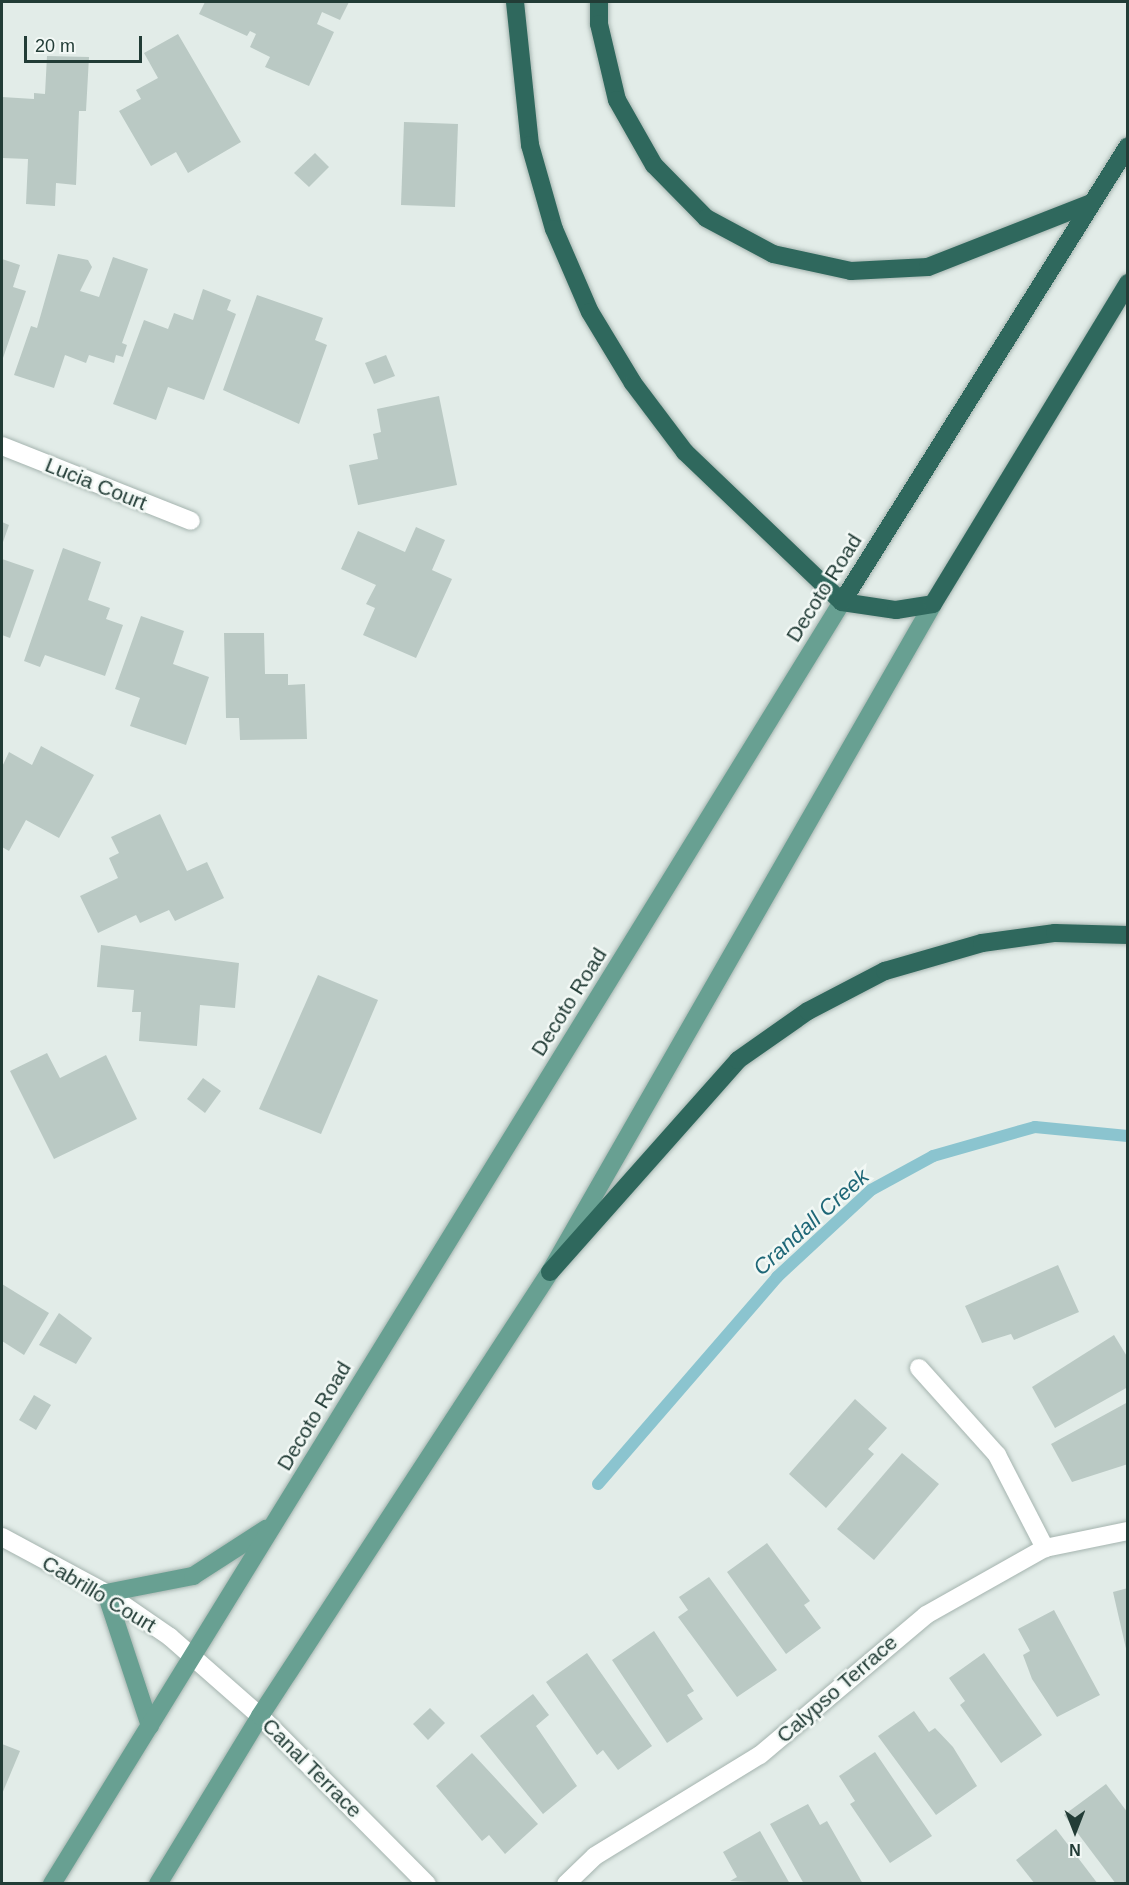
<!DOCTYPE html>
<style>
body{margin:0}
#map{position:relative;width:1129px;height:1885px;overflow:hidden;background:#e2ece8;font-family:Helvetica,sans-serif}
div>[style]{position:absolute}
.stream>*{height:12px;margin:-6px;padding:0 6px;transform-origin:6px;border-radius:6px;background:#8bc4cf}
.building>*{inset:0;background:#bac9c4}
.roads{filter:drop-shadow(0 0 2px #a5b4af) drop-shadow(0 0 2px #a5b4af)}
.minor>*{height:18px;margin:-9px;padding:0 9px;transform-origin:9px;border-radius:9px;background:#fff}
.major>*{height:18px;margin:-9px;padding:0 9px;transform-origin:9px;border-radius:9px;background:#68a092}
.highway>*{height:18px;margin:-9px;padding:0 9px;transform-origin:9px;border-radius:9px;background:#2f685d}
span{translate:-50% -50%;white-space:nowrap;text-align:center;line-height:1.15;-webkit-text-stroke:5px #f2f8f5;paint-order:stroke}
.street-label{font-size:21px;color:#223c36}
.water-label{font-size:22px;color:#1e6777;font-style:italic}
.frame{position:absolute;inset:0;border:3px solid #223c36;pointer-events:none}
.north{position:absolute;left:1045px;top:1801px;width:60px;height:60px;-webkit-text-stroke:4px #f2f8f5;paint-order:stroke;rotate:180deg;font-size:16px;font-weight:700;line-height:24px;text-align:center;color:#223c36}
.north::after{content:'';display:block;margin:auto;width:21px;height:27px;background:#223c36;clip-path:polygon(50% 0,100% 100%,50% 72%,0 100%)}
.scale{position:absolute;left:24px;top:36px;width:118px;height:27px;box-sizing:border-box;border:3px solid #223c36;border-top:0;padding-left:8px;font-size:18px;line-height:21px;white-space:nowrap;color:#223c36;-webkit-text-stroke:4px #f2f8f5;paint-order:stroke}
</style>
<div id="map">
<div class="stream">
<div style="left:598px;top:1484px;width:274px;rotate:-49.1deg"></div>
<div style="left:777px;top:1277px;width:128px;rotate:-42.8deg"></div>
<div style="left:871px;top:1190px;width:71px;rotate:-28.7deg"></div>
<div style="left:933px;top:1156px;width:106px;rotate:-15.9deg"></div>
<div style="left:1035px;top:1127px;width:93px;rotate:5.5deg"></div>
</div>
<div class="building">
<div style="clip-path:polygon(205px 2px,349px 2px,340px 20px,322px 12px,317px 24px,334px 32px,309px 86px,265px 67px,270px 57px,250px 47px,256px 34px,250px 31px,247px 36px,199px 14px)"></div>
<div style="clip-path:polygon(178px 34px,241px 142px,188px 173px,176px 152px,151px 166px,119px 111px,141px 99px,136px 90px,158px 78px,144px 53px)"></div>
<div style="clip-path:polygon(47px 56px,89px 57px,86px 111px,79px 111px,76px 185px,56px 183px,55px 206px,26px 204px,28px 159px,2px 158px,2px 97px,34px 99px,34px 93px,45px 94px)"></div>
<div style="clip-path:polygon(404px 122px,458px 124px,455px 207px,401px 205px)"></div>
<div style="clip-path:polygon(315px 153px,329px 167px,309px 187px,294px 173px)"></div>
<div style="clip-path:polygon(58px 254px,88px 260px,92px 267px,80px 291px,99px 297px,113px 257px,148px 269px,122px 343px,127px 345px,123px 357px,116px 355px,114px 363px,89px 355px,86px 363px,65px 355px,54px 388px,14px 375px,31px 326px,37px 328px)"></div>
<div style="clip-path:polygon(2px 259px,20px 265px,13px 287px,26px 291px,2px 361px)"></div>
<div style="clip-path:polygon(203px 289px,231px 300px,227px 310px,236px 314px,204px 400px,168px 387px,156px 420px,113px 404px,144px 320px,168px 329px,174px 313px,193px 320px)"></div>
<div style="clip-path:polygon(257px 295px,323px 318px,315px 340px,327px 345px,299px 424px,223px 390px)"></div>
<div style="clip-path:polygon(386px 355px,395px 376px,374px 384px,365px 363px)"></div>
<div style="clip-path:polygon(439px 396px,457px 485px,358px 505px,349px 465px,378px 459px,373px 434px,381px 432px,377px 409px)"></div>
<div style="clip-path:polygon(2px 522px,9px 525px,2px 545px)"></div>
<div style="clip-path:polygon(416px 527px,445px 540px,432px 570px,452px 579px,416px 658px,363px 635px,375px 608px,366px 604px,376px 585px,341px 569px,358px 531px,405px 552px)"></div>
<div style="clip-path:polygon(63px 548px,101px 562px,88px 600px,110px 608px,106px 619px,123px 625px,105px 676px,45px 655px,40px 667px,24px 661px)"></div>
<div style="clip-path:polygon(2px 559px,34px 570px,10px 638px,2px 635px)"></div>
<div style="clip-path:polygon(141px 616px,184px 631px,173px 664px,209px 677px,186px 745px,130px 726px,140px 698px,115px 689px)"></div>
<div style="clip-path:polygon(224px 633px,264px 633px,265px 674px,288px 674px,288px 685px,305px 684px,307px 739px,240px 740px,239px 718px,226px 718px)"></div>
<div style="clip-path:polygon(41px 746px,94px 775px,59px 838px,26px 820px,9px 851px,2px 847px,2px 767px,9px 752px,32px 765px)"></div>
<div style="clip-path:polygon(160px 814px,187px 871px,207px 862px,224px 898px,175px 921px,169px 910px,140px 923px,136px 915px,98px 933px,80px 896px,118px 878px,109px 858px,119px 853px,111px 837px)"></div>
<div style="clip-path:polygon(101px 945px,239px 963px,235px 1008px,200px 1005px,197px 1046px,139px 1041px,141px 1012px,132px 1012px,134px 990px,97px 987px)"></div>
<div style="clip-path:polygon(318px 975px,378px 1000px,321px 1134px,259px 1109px)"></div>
<div style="clip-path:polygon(47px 1053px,60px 1078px,106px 1055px,137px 1119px,54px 1159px,10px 1071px)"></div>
<div style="clip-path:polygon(203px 1078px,221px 1091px,205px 1113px,187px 1099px)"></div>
<div style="clip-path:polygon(1058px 1265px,1079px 1312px,1014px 1340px,1011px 1334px,982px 1343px,965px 1306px)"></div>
<div style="clip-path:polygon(2px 1284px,49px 1313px,24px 1355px,2px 1341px)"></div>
<div style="clip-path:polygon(59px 1313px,92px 1338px,76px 1364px,39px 1345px)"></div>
<div style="clip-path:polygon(1114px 1335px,1128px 1358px,1128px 1387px,1055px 1428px,1032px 1387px)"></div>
<div style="clip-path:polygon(34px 1395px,51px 1405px,36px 1430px,19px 1420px)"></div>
<div style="clip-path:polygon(855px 1399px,887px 1428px,868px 1449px,874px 1454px,826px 1508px,789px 1474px)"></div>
<div style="clip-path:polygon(1128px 1402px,1128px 1464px,1072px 1482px,1051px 1444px)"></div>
<div style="clip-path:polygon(902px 1453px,939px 1484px,874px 1560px,837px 1529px)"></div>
<div style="clip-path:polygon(767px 1543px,810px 1601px,804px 1605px,821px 1628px,786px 1654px,727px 1572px)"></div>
<div style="clip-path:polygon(709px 1577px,777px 1670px,737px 1697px,678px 1617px,688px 1610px,679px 1597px)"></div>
<div style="clip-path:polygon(1128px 1588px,1128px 1652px,1127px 1653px,1113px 1592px)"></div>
<div style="clip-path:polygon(1054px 1610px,1100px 1695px,1057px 1717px,1032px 1679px,1023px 1655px,1030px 1651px,1018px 1629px)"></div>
<div style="clip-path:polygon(654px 1631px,694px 1691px,687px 1695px,703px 1719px,667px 1743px,612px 1660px)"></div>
<div style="clip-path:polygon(587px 1653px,652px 1746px,618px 1770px,603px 1750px,597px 1755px,546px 1682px)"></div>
<div style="clip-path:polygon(984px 1653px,1042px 1735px,1001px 1763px,960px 1705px,965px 1701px,949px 1678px)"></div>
<div style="clip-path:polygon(533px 1694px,549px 1715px,536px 1726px,577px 1786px,543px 1814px,480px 1736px)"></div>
<div style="clip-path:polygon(430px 1708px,445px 1723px,428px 1740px,413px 1724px)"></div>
<div style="clip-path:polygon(914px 1711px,929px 1732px,935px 1728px,953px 1747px,977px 1786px,936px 1815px,878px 1736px)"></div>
<div style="clip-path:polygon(2px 1744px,20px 1751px,2px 1794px)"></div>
<div style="clip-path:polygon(875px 1752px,932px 1836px,890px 1863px,850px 1804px,855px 1801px,839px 1776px)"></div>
<div style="clip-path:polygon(472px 1753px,538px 1824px,505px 1854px,489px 1835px,482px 1841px,436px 1786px)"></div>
<div style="clip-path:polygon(1106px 1784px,1128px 1813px,1128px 1884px,1116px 1884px,1064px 1815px)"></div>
<div style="clip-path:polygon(808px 1804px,820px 1825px,827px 1821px,863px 1884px,804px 1884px,770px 1824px)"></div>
<div style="clip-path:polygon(1056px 1829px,1098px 1884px,1035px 1884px,1016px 1860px)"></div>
<div style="clip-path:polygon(760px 1831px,790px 1884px,730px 1881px,737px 1877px,723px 1852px)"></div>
</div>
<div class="roads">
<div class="minor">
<div style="left:2px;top:446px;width:203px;rotate:21.6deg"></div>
<div style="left:919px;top:1368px;width:117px;rotate:48.1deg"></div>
<div style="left:997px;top:1455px;width:105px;rotate:62.7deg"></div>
<div style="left:2px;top:1537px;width:118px;rotate:28.3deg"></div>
<div style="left:106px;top:1593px;width:78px;rotate:34.5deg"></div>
<div style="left:170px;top:1637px;width:120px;rotate:41.3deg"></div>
<div style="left:260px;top:1716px;width:237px;rotate:45.2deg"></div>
<div style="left:566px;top:1884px;width:40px;rotate:-44deg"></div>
<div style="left:595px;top:1856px;width:193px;rotate:-31.5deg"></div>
<div style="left:760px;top:1755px;width:217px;rotate:-40.1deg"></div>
<div style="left:926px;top:1615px;width:137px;rotate:-29.4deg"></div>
<div style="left:1045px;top:1548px;width:85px;rotate:-11.6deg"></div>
</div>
<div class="major">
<div style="left:150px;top:1726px;width:140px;rotate:-108.3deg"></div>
<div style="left:106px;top:1593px;width:89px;rotate:-11.1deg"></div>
<div style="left:193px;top:1576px;width:87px;rotate:-32.8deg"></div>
<div style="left:52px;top:1884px;width:1506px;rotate:-58.36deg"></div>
<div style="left:158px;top:1884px;width:197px;rotate:-58.7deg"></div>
<div style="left:260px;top:1716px;width:530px;rotate:-56.85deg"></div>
<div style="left:550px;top:1272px;width:770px;rotate:-60.17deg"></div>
</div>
<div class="highway">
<div style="left:515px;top:2px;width:144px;rotate:84deg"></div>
<div style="left:530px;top:145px;width:87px;rotate:74.1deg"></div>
<div style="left:554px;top:229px;width:90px;rotate:66.6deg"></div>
<div style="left:590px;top:312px;width:83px;rotate:58.8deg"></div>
<div style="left:633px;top:383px;width:86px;rotate:53deg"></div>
<div style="left:685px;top:452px;width:217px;rotate:43.7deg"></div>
<div style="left:842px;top:602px;width:55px;rotate:8.4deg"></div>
<div style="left:896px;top:610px;width:37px;rotate:-9deg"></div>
<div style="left:933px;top:604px;width:376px;rotate:-58.7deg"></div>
<div style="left:599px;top:2px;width:22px;rotate:90deg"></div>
<div style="left:599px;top:24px;width:78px;rotate:76.7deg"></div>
<div style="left:617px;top:100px;width:75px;rotate:60.4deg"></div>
<div style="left:654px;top:165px;width:74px;rotate:45.5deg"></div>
<div style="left:706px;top:218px;width:76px;rotate:28.2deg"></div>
<div style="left:773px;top:254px;width:80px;rotate:12.3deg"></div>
<div style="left:851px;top:271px;width:77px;rotate:-3deg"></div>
<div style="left:928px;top:267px;width:175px;rotate:-21.4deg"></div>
<div style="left:842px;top:602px;width:538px;rotate:-57.9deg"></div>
<div style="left:550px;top:1272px;width:283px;rotate:-48.4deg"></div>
<div style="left:738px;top:1060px;width:85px;rotate:-35deg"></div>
<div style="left:808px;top:1011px;width:87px;rotate:-27.5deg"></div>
<div style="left:885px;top:971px;width:101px;rotate:-16.1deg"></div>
<div style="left:982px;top:943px;width:74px;rotate:-7.8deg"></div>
<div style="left:1055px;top:933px;width:73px;rotate:1.6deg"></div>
</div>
</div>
<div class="street-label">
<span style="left:96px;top:484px;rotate:22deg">Lucia Court</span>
<span style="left:824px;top:588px;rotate:-58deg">Decoto Road</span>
<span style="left:569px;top:1002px;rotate:-58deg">Decoto Road</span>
<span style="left:314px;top:1416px;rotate:-59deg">Decoto Road</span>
<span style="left:99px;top:1594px;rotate:31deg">Cabrillo Court</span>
<span style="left:837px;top:1689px;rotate:-41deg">Calypso Terrace</span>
<span style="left:312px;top:1768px;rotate:45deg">Canal Terrace</span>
</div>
<div class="water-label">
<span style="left:811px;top:1222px;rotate:-42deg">Crandall Creek</span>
</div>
<div class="frame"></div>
<div class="north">N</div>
<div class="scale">20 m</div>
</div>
